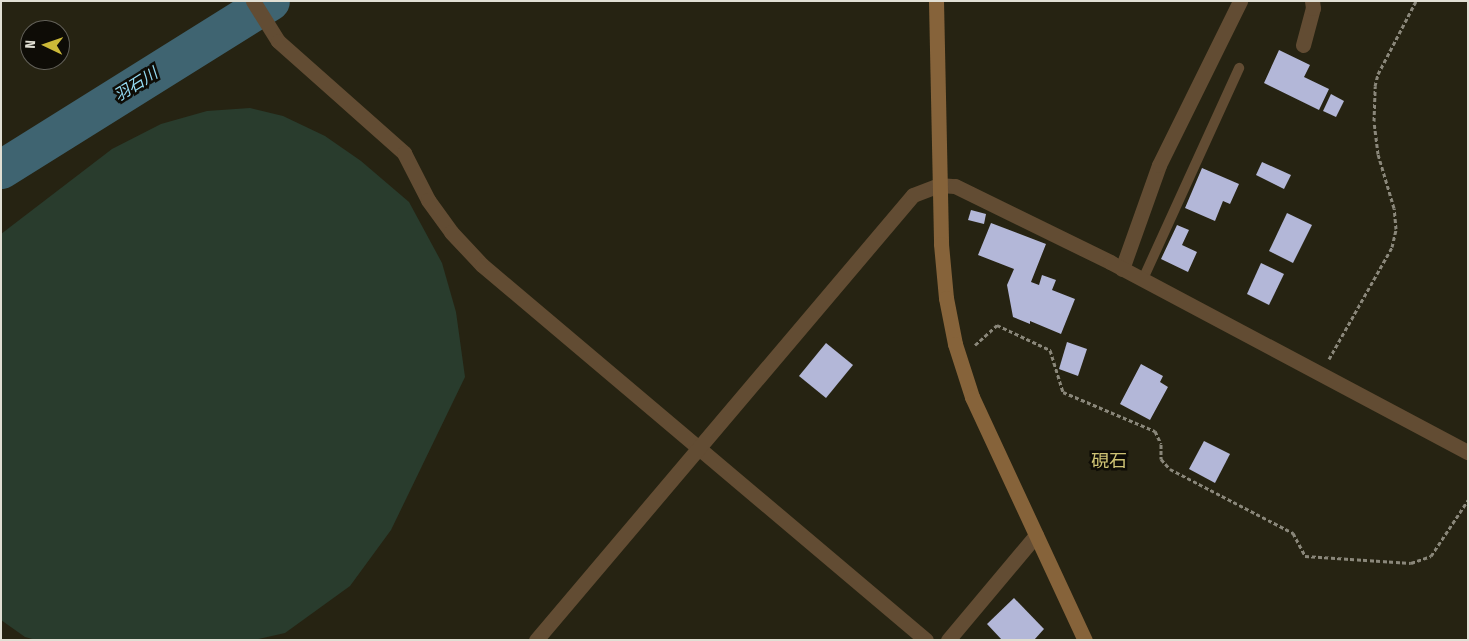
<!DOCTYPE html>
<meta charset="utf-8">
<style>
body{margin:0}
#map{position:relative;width:1469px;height:641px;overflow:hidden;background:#262312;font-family:"Fira Sans Condensed","Noto Sans JP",sans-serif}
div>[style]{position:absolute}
.green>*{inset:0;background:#293c2d}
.river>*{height:39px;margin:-19.5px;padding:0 19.5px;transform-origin:19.5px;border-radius:19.5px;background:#3f6471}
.building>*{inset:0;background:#b3b7d8}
.path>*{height:3px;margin-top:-1.5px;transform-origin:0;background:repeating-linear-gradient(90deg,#8a877a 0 4px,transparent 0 6.5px)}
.lane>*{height:10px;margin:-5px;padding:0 5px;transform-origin:5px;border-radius:5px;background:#624c33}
.street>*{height:15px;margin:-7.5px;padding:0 7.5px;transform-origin:7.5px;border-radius:7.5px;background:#624c33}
.secondary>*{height:15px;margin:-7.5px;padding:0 7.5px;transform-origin:7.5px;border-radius:7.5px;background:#86633a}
span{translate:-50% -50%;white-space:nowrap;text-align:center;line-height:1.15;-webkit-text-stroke:5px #0e0c06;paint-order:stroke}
.water-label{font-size:16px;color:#94daf2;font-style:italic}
.quarter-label{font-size:18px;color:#cec274}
.frame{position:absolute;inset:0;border:2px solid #e1dfd4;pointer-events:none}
.north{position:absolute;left:20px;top:20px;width:50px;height:50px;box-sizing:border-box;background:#0e0c06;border:1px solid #626058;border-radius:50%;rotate:273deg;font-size:14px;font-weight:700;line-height:20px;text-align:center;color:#e1dfd4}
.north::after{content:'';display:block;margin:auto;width:18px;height:22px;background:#ccb938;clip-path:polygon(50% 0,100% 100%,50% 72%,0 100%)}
</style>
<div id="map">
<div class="green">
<div style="clip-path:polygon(250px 108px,283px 116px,325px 136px,361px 161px,409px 202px,442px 263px,456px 312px,465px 377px,391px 530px,350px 586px,285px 633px,254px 640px,36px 640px,25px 637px,1px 620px,1px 234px,112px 149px,161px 124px,207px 111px)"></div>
</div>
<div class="river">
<div style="left:1px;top:169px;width:317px;rotate:-32deg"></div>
</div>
<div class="building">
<div style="clip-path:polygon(1279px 50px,1310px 65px,1304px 77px,1329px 89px,1319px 110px,1264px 83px)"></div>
<div style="clip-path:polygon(1331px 94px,1344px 101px,1336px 117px,1323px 111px)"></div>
<div style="clip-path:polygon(1262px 162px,1291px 175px,1284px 189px,1256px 175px)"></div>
<div style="clip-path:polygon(1202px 168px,1239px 184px,1230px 204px,1223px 201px,1215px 221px,1185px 208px)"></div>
<div style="clip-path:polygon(971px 210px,986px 214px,984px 224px,968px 220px)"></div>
<div style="clip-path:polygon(1287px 213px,1312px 225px,1293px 263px,1269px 251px)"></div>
<div style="clip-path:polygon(991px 223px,1046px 244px,1031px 282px,1039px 285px,1042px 275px,1056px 280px,1052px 290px,1075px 299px,1061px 334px,1030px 321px,1030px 324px,1013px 317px,1007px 285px,1014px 269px,978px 255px)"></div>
<div style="clip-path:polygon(1177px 225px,1189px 230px,1182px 245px,1197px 252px,1188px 272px,1161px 259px)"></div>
<div style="clip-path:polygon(1261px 263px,1284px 274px,1269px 305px,1247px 294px)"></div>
<div style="clip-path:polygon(1067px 342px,1087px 349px,1078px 376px,1059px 369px)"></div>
<div style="clip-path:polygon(826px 343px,853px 365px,826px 398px,799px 376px)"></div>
<div style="clip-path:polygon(1141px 364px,1163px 376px,1160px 382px,1168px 387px,1150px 420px,1120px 404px)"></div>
<div style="clip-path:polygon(1204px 441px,1230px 454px,1215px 483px,1189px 469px)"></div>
<div style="clip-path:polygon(1014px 598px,1044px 629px,1034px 640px,1002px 640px,987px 624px)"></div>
</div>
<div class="path">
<div style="left:975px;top:345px;width:30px;rotate:-42deg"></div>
<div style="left:997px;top:325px;width:59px;rotate:25.3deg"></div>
<div style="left:1050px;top:350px;width:44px;rotate:72.8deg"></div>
<div style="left:1063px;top:392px;width:100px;rotate:23deg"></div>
<div style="left:1155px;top:431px;width:14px;rotate:65deg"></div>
<div style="left:1161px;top:444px;width:15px;rotate:90deg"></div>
<div style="left:1161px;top:459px;width:13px;rotate:48deg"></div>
<div style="left:1170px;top:469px;width:139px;rotate:27.5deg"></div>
<div style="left:1293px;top:533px;width:26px;rotate:62deg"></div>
<div style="left:1305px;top:556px;width:106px;rotate:3.8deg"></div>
<div style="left:1411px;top:563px;width:21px;rotate:-19deg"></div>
<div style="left:1431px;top:556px;width:67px;rotate:-56.5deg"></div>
<div style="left:1329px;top:359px;width:129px;rotate:-60.6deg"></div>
<div style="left:1392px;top:247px;width:18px;rotate:-77deg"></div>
<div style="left:1396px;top:229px;width:21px;rotate:-95deg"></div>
<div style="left:1394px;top:208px;width:56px;rotate:-106.5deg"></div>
<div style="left:1378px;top:154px;width:33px;rotate:-97deg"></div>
<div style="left:1374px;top:121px;width:35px;rotate:-88deg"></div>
<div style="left:1375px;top:86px;width:12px;rotate:-76deg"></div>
<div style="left:1378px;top:74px;width:82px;rotate:-62.5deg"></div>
</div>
<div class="lane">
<div style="left:1143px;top:279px;width:232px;rotate:-65.5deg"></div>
</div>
<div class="street">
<div style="left:253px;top:1px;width:47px;rotate:58deg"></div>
<div style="left:278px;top:41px;width:169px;rotate:41.6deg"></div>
<div style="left:404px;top:153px;width:53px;rotate:62.9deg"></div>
<div style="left:428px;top:200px;width:39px;rotate:54deg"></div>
<div style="left:451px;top:232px;width:45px;rotate:46.8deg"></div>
<div style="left:482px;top:265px;width:581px;rotate:40.18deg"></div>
<div style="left:1303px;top:45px;width:38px;rotate:-75deg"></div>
<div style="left:1313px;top:8px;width:7px;rotate:-98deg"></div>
<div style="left:1122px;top:269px;width:110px;rotate:-70.4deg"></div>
<div style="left:1159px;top:165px;width:183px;rotate:-63.7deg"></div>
<div style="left:536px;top:640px;width:583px;rotate:-49.73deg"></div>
<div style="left:913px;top:195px;width:28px;rotate:-21deg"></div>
<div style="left:939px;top:185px;width:16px;rotate:4deg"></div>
<div style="left:955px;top:186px;width:173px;rotate:26.1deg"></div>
<div style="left:1110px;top:262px;width:405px;rotate:28deg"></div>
<div style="left:948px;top:640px;width:137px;rotate:-50deg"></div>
</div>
<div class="secondary">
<div style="left:936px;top:1px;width:243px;rotate:88.8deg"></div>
<div style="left:941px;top:244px;width:54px;rotate:84.7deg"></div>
<div style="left:946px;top:298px;width:47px;rotate:78.9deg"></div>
<div style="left:955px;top:344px;width:56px;rotate:72.2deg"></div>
<div style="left:972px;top:397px;width:268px;rotate:65.1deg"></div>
</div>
<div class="water-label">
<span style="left:136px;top:85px;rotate:-32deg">羽石川</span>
</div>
<div class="quarter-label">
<span style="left:1109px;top:461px">硯石</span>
</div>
<div class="frame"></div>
<div class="north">N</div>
</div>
